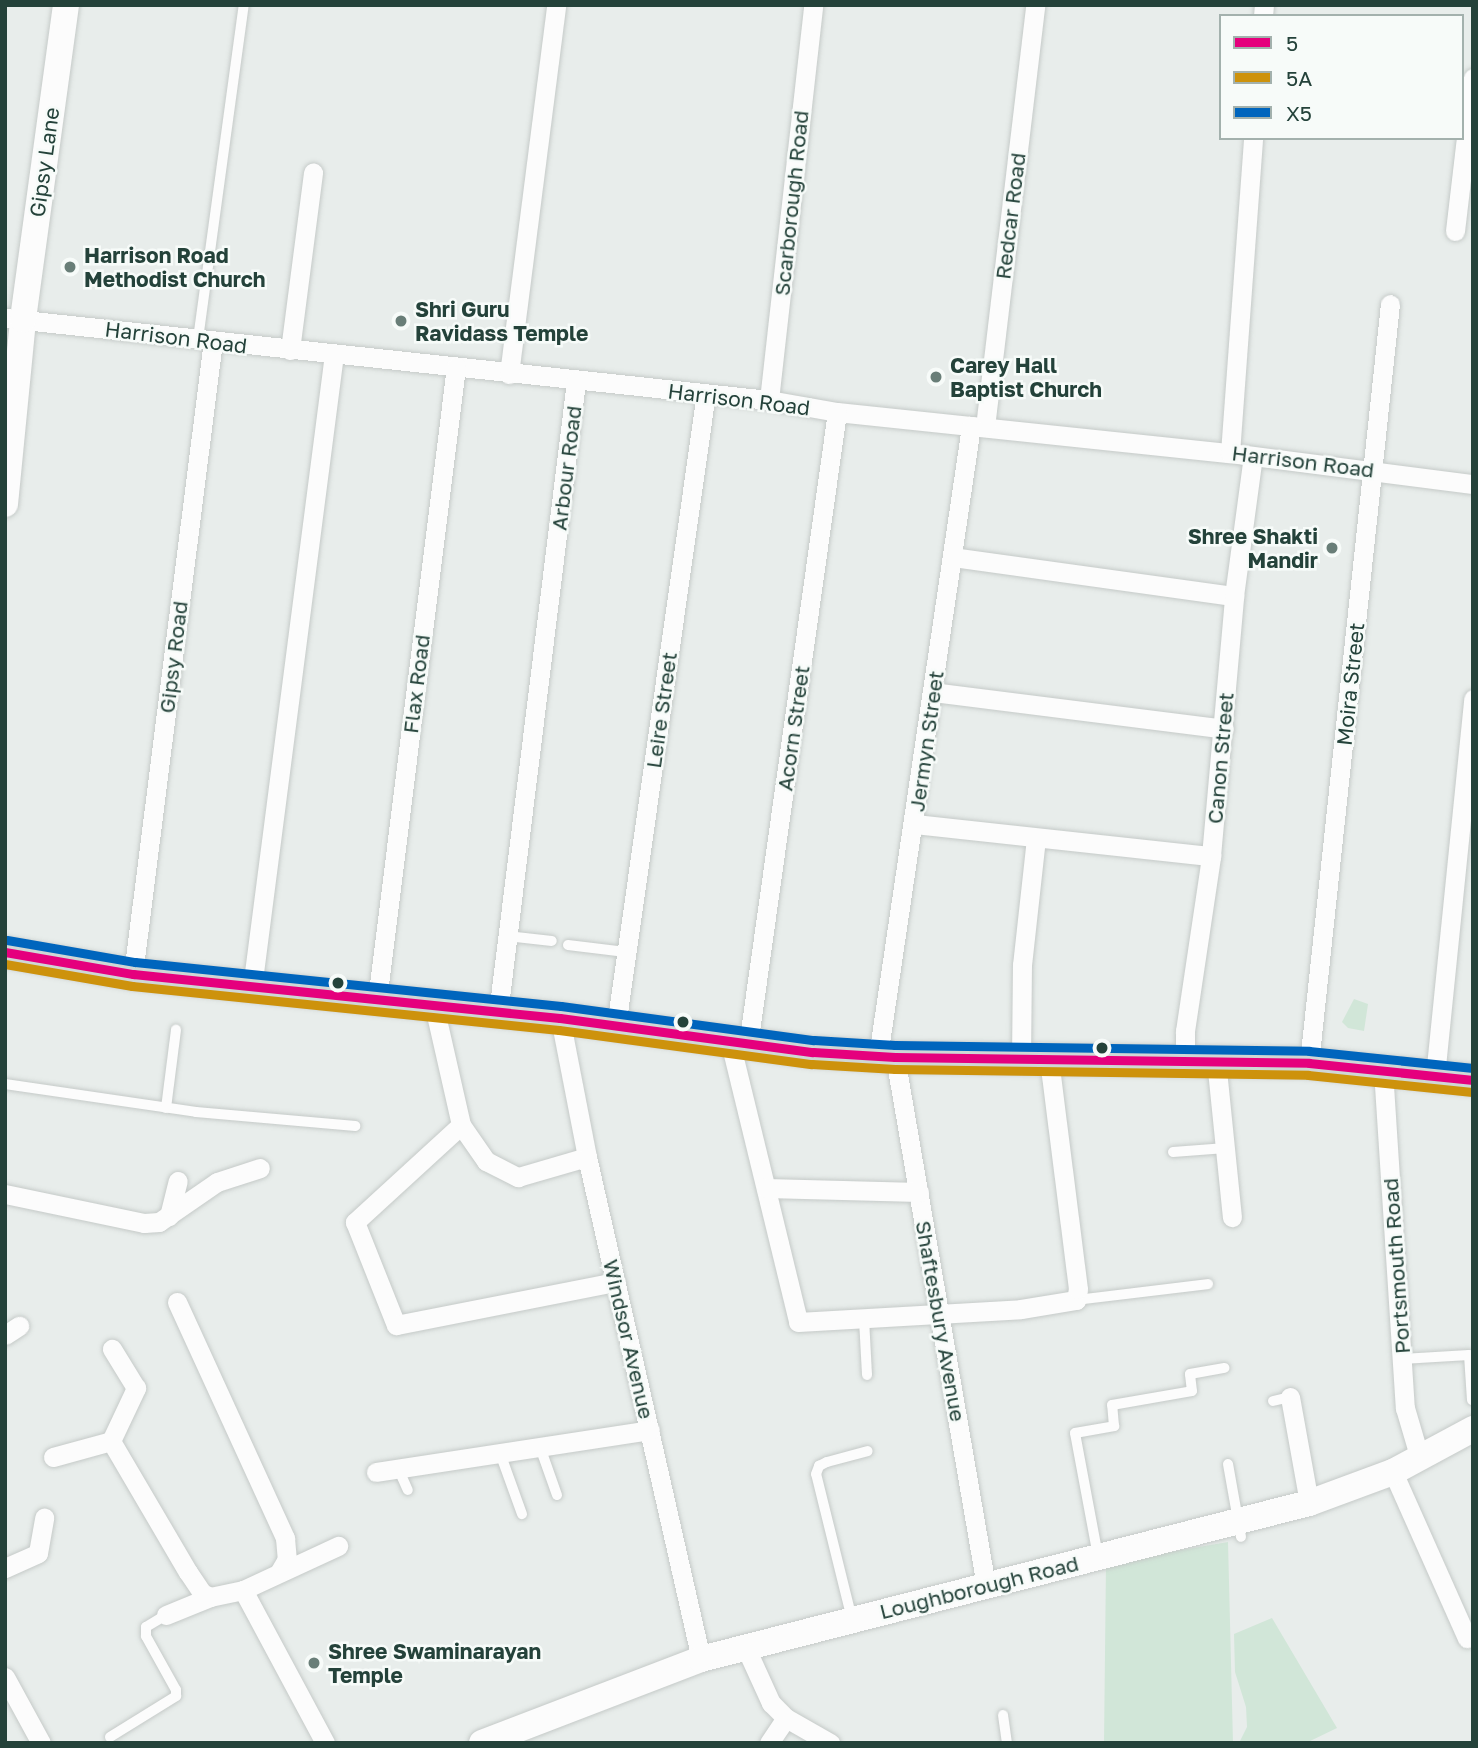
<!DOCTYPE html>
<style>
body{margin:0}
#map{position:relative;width:1478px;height:1748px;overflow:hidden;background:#e8edeb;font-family:"Golos Text",sans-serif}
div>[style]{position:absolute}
.green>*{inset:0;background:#d1e6d8}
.roads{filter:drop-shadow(0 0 2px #c5cac8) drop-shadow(0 0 2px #c5cac8)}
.lane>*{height:10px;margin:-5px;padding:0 5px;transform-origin:5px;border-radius:5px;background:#fcfcfc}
.street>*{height:19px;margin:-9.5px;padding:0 9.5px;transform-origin:9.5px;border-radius:9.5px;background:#fcfcfc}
.secondary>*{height:26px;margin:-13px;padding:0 13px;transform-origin:13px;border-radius:13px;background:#fcfcfc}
.primary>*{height:30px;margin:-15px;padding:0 15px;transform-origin:15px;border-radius:15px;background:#cfd7d5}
.bus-1>*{height:9px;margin:-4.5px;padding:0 4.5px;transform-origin:4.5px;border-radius:4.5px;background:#e5007d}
.bus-2>*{height:9px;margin:-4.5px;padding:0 4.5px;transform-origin:4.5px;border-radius:4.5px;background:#cd920c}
.bus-3>*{height:9px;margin:-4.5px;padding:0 4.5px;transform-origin:4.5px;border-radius:4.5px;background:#0065bd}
.dots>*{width:19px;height:19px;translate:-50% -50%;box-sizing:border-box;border:4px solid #f7fbf9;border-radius:50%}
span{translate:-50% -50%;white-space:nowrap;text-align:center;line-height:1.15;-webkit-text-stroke:5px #f7fbf9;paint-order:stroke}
.street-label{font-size:21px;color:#24423a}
.poi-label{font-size:21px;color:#24423a;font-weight:700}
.left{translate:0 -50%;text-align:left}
.right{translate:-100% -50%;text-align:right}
.frame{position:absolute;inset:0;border:7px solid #24423a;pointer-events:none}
.legend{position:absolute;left:1219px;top:14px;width:245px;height:126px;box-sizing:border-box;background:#f7fbf9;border:2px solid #a3b1ad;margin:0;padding:9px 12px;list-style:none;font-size:21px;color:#24423a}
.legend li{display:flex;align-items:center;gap:14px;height:35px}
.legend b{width:35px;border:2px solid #a3b1ad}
</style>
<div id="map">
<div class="green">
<div style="clip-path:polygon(1354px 999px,1368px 1004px,1364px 1031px,1348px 1028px,1342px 1022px)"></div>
<div style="clip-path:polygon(1228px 1542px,1233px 1743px,1104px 1743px,1106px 1563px)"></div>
<div style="clip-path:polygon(1272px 1618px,1337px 1728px,1306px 1743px,1239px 1743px,1247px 1727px,1246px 1707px,1235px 1672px,1234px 1634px)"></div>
</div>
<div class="roads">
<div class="lane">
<div style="left:198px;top:339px;width:337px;rotate:-82.2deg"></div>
<div style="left:507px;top:936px;width:45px;rotate:6.3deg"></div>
<div style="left:568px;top:945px;width:58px;rotate:6.9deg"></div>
<div style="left:5px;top:1084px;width:193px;rotate:8.3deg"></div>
<div style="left:196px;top:1112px;width:160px;rotate:5deg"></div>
<div style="left:166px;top:1108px;width:79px;rotate:-82.7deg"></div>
<div style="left:1173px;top:1152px;width:53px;rotate:-4.3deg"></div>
<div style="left:1076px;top:1300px;width:133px;rotate:-6.9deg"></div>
<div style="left:864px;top:1319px;width:56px;rotate:86.9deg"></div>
<div style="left:1402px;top:1359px;width:67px;rotate:-3.4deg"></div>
<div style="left:1469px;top:1355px;width:45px;rotate:86.2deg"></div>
<div style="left:1273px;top:1401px;width:17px;rotate:-13deg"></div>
<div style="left:540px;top:1447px;width:51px;rotate:70.5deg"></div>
<div style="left:500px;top:1453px;width:65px;rotate:70.2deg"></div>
<div style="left:1228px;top:1464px;width:74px;rotate:79.9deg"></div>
<div style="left:398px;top:1468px;width:24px;rotate:66deg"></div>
<div style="left:1098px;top:1556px;width:125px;rotate:-100.6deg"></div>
<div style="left:1075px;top:1433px;width:40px;rotate:-10deg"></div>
<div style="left:1114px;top:1426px;width:21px;rotate:-95deg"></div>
<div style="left:1112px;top:1405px;width:81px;rotate:-9.9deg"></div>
<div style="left:1192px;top:1391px;width:17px;rotate:-97deg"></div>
<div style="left:1190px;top:1374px;width:35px;rotate:-10deg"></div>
<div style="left:852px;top:1619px;width:149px;rotate:-103.9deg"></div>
<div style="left:816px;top:1474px;width:9px;rotate:-69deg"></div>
<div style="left:819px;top:1466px;width:9px;rotate:-27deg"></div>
<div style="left:827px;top:1462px;width:42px;rotate:-15deg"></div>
<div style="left:1003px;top:1715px;width:28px;rotate:82deg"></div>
<div style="left:110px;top:1737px;width:78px;rotate:-31.8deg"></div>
<div style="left:176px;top:1696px;width:6px;rotate:-90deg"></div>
<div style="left:176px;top:1690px;width:62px;rotate:-119.1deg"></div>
<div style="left:146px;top:1636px;width:9px;rotate:-90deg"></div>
<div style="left:146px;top:1627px;width:23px;rotate:-31deg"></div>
</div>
<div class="street">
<div style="left:1263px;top:16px;width:11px;rotate:-85deg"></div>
<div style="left:1455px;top:231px;width:154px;rotate:-83.3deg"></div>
<div style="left:5px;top:318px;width:768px;rotate:6.13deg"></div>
<div style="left:769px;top:400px;width:69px;rotate:10deg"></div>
<div style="left:837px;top:412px;width:395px;rotate:6deg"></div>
<div style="left:1230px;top:453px;width:245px;rotate:7.3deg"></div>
<div style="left:290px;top:350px;width:179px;rotate:-82.6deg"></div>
<div style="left:509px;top:374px;width:372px;rotate:-82.7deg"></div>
<div style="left:769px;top:400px;width:397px;rotate:-83.6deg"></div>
<div style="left:985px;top:427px;width:425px;rotate:-83.2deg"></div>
<div style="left:1230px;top:453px;width:316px;rotate:-85.8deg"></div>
<div style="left:952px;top:557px;width:285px;rotate:7.9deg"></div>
<div style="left:933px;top:692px;width:293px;rotate:7.2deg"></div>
<div style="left:915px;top:824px;width:298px;rotate:6.2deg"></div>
<div style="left:133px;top:974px;width:638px;rotate:-82.8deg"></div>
<div style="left:252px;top:988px;width:639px;rotate:-82.63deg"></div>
<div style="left:377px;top:1000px;width:638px;rotate:-82.89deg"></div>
<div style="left:434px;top:1006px;width:122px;rotate:77.2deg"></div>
<div style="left:461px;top:1125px;width:44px;rotate:55.2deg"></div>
<div style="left:486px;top:1161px;width:36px;rotate:27deg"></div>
<div style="left:518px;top:1177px;width:72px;rotate:-16.2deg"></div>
<div style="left:498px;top:1013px;width:637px;rotate:-82.96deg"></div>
<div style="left:560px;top:1018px;width:142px;rotate:79deg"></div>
<div style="left:587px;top:1157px;width:515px;rotate:77.21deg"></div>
<div style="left:616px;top:1026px;width:639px;rotate:-81.91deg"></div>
<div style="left:730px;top:1042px;width:288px;rotate:76.3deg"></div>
<div style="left:798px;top:1322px;width:223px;rotate:-3.3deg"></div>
<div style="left:1021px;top:1309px;width:56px;rotate:-9.3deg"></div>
<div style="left:1076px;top:1300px;width:11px;rotate:-80deg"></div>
<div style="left:1078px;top:1289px;width:231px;rotate:-97.2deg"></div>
<div style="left:748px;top:1045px;width:639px;rotate:-82deg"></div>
<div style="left:878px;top:1056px;width:637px;rotate:-81.6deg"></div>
<div style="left:895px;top:1057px;width:537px;rotate:80.24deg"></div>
<div style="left:1021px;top:1059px;width:94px;rotate:-89.4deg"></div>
<div style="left:1022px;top:965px;width:127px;rotate:-83.7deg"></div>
<div style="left:1185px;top:1060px;width:29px;rotate:-90deg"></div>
<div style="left:1185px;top:1031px;width:177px;rotate:-81.5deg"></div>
<div style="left:1211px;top:856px;width:261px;rotate:-84.9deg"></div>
<div style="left:1234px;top:596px;width:141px;rotate:-82.3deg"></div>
<div style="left:1216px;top:1060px;width:158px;rotate:84.2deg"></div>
<div style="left:1309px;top:1063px;width:763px;rotate:-83.91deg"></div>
<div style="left:1383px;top:1070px;width:339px;rotate:86.3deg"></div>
<div style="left:1405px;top:1408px;width:53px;rotate:73.6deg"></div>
<div style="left:1435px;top:1076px;width:379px;rotate:-84.2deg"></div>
<div style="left:461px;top:1125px;width:144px;rotate:137.5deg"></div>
<div style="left:355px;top:1222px;width:111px;rotate:68.3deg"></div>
<div style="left:396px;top:1325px;width:224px;rotate:-11.1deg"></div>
<div style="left:766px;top:1188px;width:153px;rotate:1.5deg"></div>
<div style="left:5px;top:1194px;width:142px;rotate:11.8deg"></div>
<div style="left:144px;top:1223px;width:15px;rotate:-4deg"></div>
<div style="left:159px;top:1222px;width:70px;rotate:-34.6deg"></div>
<div style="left:217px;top:1182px;width:45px;rotate:-18deg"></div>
<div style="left:169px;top:1216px;width:36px;rotate:-76deg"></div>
<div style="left:177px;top:1302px;width:260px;rotate:65.4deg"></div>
<div style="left:285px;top:1538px;width:21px;rotate:85deg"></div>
<div style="left:287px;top:1559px;width:14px;rotate:120deg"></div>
<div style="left:5px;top:1335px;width:17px;rotate:-33deg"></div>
<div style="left:1290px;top:1397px;width:108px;rotate:79.8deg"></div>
<div style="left:111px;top:1441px;width:59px;rotate:-64.7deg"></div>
<div style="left:136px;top:1388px;width:46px;rotate:-121.6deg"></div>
<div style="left:53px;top:1457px;width:60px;rotate:-15.4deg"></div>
<div style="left:111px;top:1441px;width:152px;rotate:59.6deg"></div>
<div style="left:188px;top:1572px;width:25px;rotate:56deg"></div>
<div style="left:202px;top:1593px;width:9px;rotate:27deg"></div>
<div style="left:376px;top:1472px;width:277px;rotate:-8.7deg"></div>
<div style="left:1393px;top:1472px;width:182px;rotate:66deg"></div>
<div style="left:5px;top:1568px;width:36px;rotate:-24deg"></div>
<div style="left:38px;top:1553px;width:36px;rotate:-80deg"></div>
<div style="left:243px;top:1590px;width:174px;rotate:61.8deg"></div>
<div style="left:166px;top:1615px;width:48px;rotate:-22.2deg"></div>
<div style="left:210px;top:1597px;width:34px;rotate:-12deg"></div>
<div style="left:243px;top:1590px;width:105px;rotate:-24.9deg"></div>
<div style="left:745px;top:1646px;width:63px;rotate:65.5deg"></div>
<div style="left:771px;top:1703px;width:21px;rotate:45deg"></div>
<div style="left:786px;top:1718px;width:51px;rotate:29.6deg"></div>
<div style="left:5px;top:1677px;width:75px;rotate:61.4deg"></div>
<div style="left:769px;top:1743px;width:30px;rotate:-56deg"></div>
</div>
<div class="secondary">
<div style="left:5px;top:504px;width:186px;rotate:-84.4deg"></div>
<div style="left:23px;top:319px;width:317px;rotate:-82.2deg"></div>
<div style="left:482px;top:1743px;width:235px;rotate:-21deg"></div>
<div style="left:701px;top:1659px;width:628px;rotate:-14.39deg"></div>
<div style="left:1309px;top:1503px;width:90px;rotate:-20.3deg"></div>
<div style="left:1393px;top:1472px;width:91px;rotate:-28.3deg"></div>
</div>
<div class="primary">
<div style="left:5px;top:952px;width:130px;rotate:9.8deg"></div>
<div style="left:133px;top:974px;width:429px;rotate:5.9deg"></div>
<div style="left:560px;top:1018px;width:255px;rotate:7.7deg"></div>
<div style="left:813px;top:1052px;width:82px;rotate:3.5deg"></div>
<div style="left:895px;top:1057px;width:414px;rotate:0.8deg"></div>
<div style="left:1309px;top:1063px;width:165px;rotate:5.9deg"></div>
</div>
</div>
<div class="bus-1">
<div style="left:5px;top:952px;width:130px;rotate:9.8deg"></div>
<div style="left:133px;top:974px;width:429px;rotate:5.9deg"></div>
<div style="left:560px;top:1018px;width:255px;rotate:7.7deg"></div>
<div style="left:813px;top:1052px;width:82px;rotate:3.5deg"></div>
<div style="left:895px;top:1057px;width:414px;rotate:0.8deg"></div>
<div style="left:1309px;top:1063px;width:165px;rotate:5.9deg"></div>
</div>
<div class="bus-2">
<div style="left:5px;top:964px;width:129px;rotate:9.8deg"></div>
<div style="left:132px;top:986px;width:429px;rotate:5.9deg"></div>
<div style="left:559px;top:1030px;width:255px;rotate:7.7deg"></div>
<div style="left:812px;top:1064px;width:83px;rotate:3.4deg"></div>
<div style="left:895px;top:1069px;width:413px;rotate:0.8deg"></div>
<div style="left:1308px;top:1075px;width:165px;rotate:5.9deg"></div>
</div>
<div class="bus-3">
<div style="left:7px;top:940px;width:130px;rotate:9.8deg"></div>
<div style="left:135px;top:962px;width:428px;rotate:5.9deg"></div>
<div style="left:561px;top:1006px;width:255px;rotate:7.7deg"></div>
<div style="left:814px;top:1040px;width:81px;rotate:3.5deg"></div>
<div style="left:895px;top:1045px;width:414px;rotate:0.8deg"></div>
<div style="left:1309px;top:1051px;width:165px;rotate:5.9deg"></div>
</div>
<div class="dots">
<div style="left:70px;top:267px;background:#697e78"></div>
<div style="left:401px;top:321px;background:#697e78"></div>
<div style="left:936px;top:377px;background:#697e78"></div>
<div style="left:1332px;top:548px;background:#697e78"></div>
<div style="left:338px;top:983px;background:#24423a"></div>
<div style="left:683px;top:1022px;background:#24423a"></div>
<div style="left:1102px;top:1048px;background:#24423a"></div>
<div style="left:314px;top:1663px;background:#697e78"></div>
</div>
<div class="street-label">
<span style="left:44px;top:162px;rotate:-82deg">Gipsy Lane</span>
<span style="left:791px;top:203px;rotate:-84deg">Scarborough Road</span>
<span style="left:1010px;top:216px;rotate:-83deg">Redcar Road</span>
<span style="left:176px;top:337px;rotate:7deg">Harrison Road</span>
<span style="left:739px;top:399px;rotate:7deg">Harrison Road</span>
<span style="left:1303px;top:461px;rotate:7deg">Harrison Road</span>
<span style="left:566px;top:468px;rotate:-83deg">Arbour Road</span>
<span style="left:173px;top:657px;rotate:-83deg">Gipsy Road</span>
<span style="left:416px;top:684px;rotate:-83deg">Flax Road</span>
<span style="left:1350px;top:684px;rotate:-84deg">Moira Street</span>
<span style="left:661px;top:710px;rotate:-82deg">Leire Street</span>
<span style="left:793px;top:728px;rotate:-82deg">Acorn Street</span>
<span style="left:926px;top:741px;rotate:-82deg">Jermyn Street</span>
<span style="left:1220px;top:758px;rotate:-85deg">Canon Street</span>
<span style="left:1396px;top:1266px;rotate:-94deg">Portsmouth Road</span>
<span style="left:941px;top:1321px;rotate:80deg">Shaftesbury Avenue</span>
<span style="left:629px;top:1339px;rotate:77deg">Windsor Avenue</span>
<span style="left:979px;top:1587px;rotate:-14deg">Loughborough Road</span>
</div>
<div class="poi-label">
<span class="left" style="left:84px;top:267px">Harrison Road<br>Methodist Church</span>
<span class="left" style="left:415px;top:321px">Shri Guru<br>Ravidass Temple</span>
<span class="left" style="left:950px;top:377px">Carey Hall<br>Baptist Church</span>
<span class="right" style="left:1318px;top:548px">Shree Shakti<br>Mandir</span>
<span class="left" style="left:328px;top:1663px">Shree Swaminarayan<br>Temple</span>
</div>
<div class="frame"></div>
<ul class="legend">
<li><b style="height:9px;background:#e5007d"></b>5</li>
<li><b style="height:9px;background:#cd920c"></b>5A</li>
<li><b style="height:9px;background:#0065bd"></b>X5</li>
</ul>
</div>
